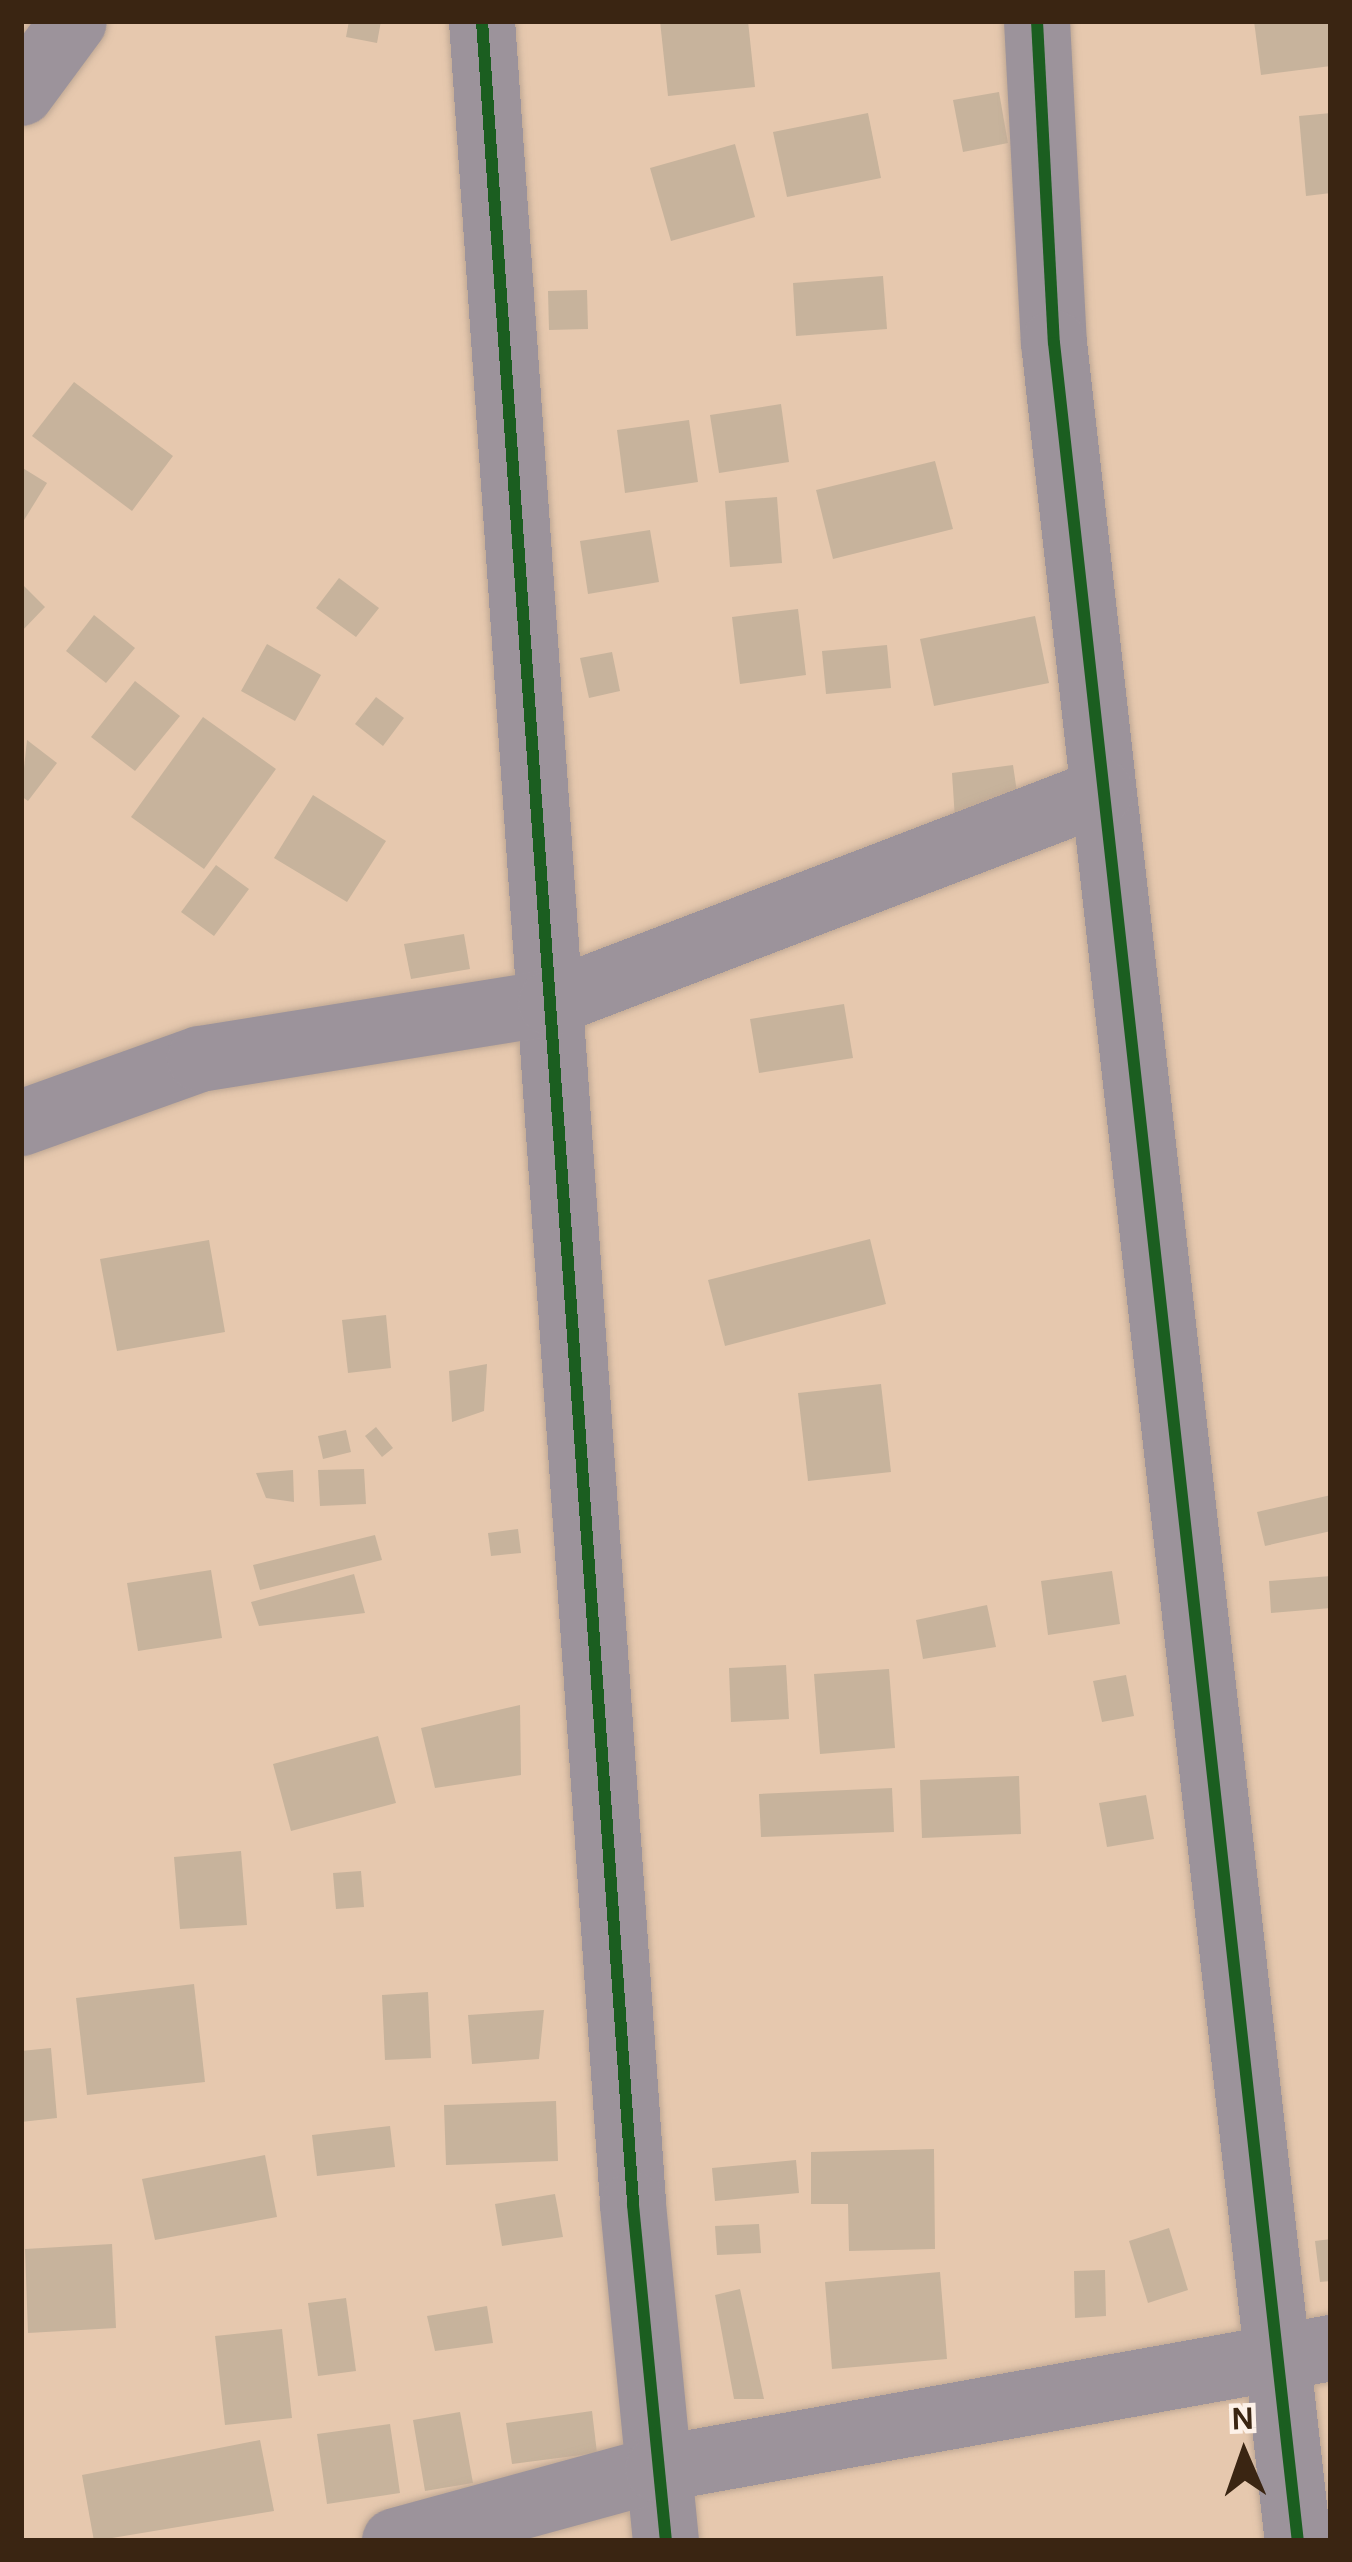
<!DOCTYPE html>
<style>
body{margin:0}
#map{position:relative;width:1352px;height:2562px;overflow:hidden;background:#e6c8ae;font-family:Karla,sans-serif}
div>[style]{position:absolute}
.building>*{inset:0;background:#c7b39c}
.roads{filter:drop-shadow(0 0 3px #bfa894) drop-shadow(0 0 3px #bfa894)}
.minor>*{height:66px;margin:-33px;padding:0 33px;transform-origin:33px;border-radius:33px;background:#9c939b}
.cycleway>*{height:12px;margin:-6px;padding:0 6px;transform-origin:6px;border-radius:6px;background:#1b5e20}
span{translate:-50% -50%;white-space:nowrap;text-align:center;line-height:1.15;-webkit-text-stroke:12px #fdf1e8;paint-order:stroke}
.frame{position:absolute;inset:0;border:24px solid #3a2512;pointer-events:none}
.north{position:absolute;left:1184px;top:2394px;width:120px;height:120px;-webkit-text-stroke:9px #fdf1e8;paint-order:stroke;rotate:358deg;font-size:33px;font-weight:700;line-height:48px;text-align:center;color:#3a2512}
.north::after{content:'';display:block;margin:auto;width:42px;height:54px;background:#3a2512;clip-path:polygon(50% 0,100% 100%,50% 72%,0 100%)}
</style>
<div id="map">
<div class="building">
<div style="clip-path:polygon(349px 21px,381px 21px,377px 43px,346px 37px)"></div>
<div style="clip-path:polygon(660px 21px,748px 21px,755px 87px,668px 96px)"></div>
<div style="clip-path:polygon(1254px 21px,1330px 21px,1331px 66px,1261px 75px)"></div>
<div style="clip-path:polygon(999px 92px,1008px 143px,963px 152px,953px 100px)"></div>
<div style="clip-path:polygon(868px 113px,881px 178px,787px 197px,773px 132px)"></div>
<div style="clip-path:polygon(1331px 113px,1331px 193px,1306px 196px,1299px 116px)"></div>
<div style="clip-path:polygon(735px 144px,755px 217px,671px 241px,650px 168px)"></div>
<div style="clip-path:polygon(883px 276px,887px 329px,796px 336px,793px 283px)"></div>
<div style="clip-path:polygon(587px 290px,588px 329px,549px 330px,548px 291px)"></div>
<div style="clip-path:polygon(74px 382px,173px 456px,132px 511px,32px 436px)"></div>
<div style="clip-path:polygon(781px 404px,789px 462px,719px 473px,710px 415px)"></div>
<div style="clip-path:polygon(689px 420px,698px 482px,625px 493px,617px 430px)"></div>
<div style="clip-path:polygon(935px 461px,953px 529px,833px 559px,816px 490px)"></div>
<div style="clip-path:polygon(21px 467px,47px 483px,21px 525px)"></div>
<div style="clip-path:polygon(777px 497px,782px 563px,730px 567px,725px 501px)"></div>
<div style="clip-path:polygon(650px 530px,659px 582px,588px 594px,580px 541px)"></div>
<div style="clip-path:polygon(339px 578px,379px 608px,356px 637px,316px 608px)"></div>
<div style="clip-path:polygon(21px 583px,45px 607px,21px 632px)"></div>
<div style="clip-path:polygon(798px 609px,806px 675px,740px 684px,732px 617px)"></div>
<div style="clip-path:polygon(94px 615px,135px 648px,106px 683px,66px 651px)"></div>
<div style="clip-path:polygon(1035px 616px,1049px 683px,934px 706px,920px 639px)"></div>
<div style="clip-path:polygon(267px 644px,321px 675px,295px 721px,241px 691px)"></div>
<div style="clip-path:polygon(887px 645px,891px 688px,826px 694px,822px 651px)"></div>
<div style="clip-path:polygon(612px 652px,620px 691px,589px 698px,580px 658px)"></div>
<div style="clip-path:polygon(135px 681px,180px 716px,135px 771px,91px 737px)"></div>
<div style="clip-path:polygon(376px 697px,404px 718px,383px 746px,355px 724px)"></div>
<div style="clip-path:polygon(203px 717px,276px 769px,204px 869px,131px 817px)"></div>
<div style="clip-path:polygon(27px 740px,57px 763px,28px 801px,21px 796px)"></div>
<div style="clip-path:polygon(1013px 765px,1018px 799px,955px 819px,952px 773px)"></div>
<div style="clip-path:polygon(313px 795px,386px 841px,347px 902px,274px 858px)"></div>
<div style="clip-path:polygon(216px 865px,249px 889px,214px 936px,181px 912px)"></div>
<div style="clip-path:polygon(464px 934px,470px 969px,411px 979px,404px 944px)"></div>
<div style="clip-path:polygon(844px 1004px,853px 1058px,759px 1073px,750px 1019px)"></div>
<div style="clip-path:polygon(870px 1239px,886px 1304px,725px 1346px,708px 1280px)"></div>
<div style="clip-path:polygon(209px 1240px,225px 1332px,117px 1351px,100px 1259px)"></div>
<div style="clip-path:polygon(386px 1315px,391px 1368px,348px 1373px,342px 1320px)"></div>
<div style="clip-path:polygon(487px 1364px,484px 1411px,452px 1422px,449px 1371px)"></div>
<div style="clip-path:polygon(881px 1384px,891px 1472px,808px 1481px,798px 1393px)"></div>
<div style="clip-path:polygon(376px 1427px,393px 1448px,382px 1457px,365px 1436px)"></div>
<div style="clip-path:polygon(346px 1430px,351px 1452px,323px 1459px,318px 1436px)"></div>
<div style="clip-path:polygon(364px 1469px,366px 1504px,320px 1506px,318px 1470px)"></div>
<div style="clip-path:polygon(293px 1470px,294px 1502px,266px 1498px,256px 1473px)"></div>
<div style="clip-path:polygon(1331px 1495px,1331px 1531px,1265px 1546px,1257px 1512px)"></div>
<div style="clip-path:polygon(518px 1529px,521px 1553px,491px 1556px,488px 1533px)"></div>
<div style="clip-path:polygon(375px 1535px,382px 1560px,260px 1590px,253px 1565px)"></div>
<div style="clip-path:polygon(211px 1570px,222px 1638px,138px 1651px,127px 1583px)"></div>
<div style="clip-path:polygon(1112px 1571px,1120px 1624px,1048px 1635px,1041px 1581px)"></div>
<div style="clip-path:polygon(354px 1574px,365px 1613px,259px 1626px,251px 1602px)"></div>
<div style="clip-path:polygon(1331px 1576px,1331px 1608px,1271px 1613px,1269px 1581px)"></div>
<div style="clip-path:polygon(987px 1605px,996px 1647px,923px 1659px,916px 1620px)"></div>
<div style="clip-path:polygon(786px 1665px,789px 1719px,731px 1722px,729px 1668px)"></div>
<div style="clip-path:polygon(889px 1669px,895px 1748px,820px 1754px,814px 1674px)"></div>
<div style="clip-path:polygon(1126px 1675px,1134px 1716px,1102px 1722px,1093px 1681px)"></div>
<div style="clip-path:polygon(520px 1705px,521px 1775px,435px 1788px,421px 1728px)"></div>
<div style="clip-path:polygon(378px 1736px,396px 1803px,291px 1831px,273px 1764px)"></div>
<div style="clip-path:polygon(1019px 1776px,1021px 1834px,922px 1838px,920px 1780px)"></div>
<div style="clip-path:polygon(892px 1788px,894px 1832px,761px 1837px,759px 1794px)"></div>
<div style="clip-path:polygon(1146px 1795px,1154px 1839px,1107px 1847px,1099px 1803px)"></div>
<div style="clip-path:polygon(241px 1851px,247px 1925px,180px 1929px,174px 1857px)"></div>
<div style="clip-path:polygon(361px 1871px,364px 1907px,336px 1909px,333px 1873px)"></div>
<div style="clip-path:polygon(194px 1984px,205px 2082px,87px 2095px,76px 1998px)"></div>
<div style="clip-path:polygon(428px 1992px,431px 2058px,385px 2060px,382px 1995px)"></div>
<div style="clip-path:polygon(544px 2010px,539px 2059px,472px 2064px,468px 2015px)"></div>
<div style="clip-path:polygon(51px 2048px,57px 2118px,21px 2122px,21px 2051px)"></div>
<div style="clip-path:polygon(556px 2101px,558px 2161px,446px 2165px,444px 2105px)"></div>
<div style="clip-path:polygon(390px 2126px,395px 2167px,317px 2176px,312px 2135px)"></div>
<div style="clip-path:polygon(934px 2149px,935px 2249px,849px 2251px,848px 2204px,811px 2204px,811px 2152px)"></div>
<div style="clip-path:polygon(265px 2155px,277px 2217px,155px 2240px,142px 2179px)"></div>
<div style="clip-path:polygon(796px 2160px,799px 2193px,715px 2201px,712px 2168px)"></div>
<div style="clip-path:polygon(555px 2194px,563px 2237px,502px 2246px,495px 2204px)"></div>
<div style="clip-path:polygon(759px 2224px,761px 2253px,717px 2255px,715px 2226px)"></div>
<div style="clip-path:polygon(1169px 2228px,1188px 2290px,1148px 2303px,1129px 2241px)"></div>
<div style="clip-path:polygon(1331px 2239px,1331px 2281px,1320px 2282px,1315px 2241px)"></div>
<div style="clip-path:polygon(112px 2244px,116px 2328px,28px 2333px,25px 2249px)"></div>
<div style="clip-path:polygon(1105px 2270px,1106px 2316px,1075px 2318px,1074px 2271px)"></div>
<div style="clip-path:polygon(940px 2272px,947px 2359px,832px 2369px,825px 2282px)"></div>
<div style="clip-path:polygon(740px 2289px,764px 2399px,734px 2399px,715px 2295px)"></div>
<div style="clip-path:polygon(346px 2298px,356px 2371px,318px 2376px,308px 2303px)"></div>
<div style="clip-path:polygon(487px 2306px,493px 2343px,435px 2351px,427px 2316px)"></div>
<div style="clip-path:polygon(282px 2329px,292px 2418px,225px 2425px,215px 2336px)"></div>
<div style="clip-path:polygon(592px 2411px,597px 2453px,512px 2464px,506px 2423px)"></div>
<div style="clip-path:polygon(460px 2412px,473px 2483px,425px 2491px,413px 2420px)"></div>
<div style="clip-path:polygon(390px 2424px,400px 2493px,327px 2504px,317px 2434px)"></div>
<div style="clip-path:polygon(260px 2440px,274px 2511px,94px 2541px,82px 2475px)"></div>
</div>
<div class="roads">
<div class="minor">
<div style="left:482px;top:21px;width:2189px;rotate:86.04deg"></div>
<div style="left:633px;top:2205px;width:338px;rotate:84.4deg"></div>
<div style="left:1037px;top:21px;width:322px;rotate:87deg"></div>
<div style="left:1054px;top:343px;width:2212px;rotate:83.67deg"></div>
<div style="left:21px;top:93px;width:89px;rotate:-53.6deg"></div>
<div style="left:21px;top:1123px;width:190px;rotate:-19.7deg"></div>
<div style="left:200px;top:1059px;width:355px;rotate:-9.1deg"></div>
<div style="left:551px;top:1003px;width:589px;rotate:-20.99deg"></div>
<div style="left:395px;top:2541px;width:273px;rotate:-15.3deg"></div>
<div style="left:658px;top:2469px;width:684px;rotate:-10.19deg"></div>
</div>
</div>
<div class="cycleway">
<div style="left:482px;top:21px;width:2189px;rotate:86.04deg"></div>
<div style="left:633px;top:2205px;width:338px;rotate:84.4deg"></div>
<div style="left:1037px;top:21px;width:322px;rotate:87deg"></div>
<div style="left:1054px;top:343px;width:2212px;rotate:83.67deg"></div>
</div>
<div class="frame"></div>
<div class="north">N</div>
</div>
